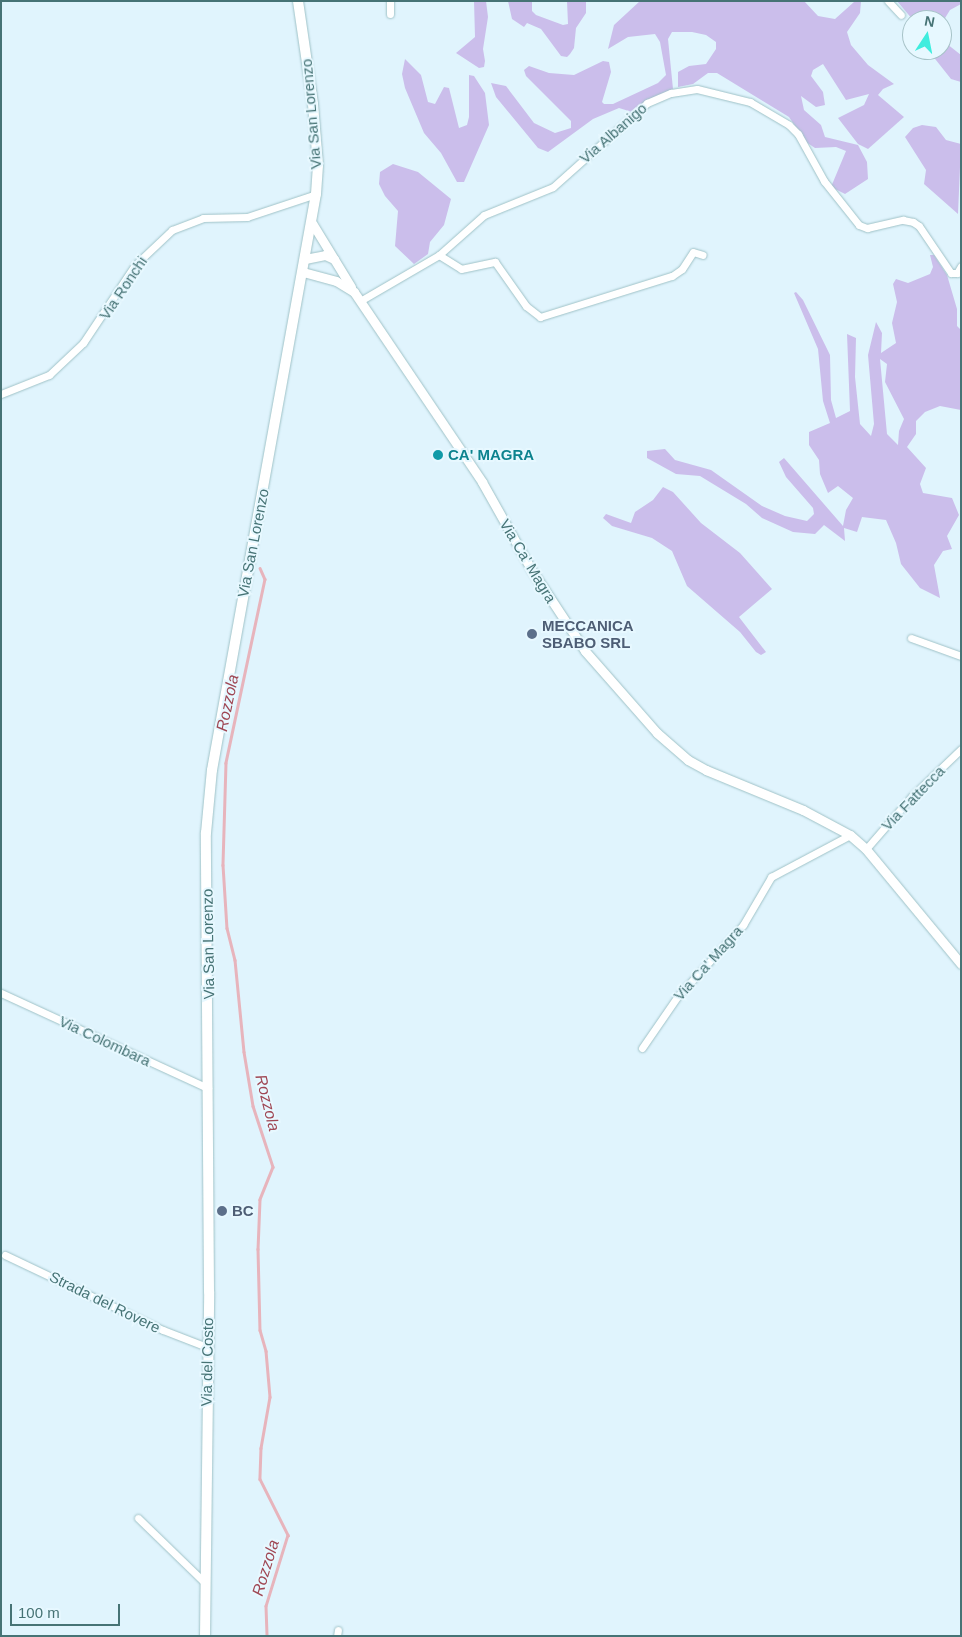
<!DOCTYPE html>
<style>
body{margin:0}
#map{position:relative;width:962px;height:1637px;overflow:hidden;background:#e0f4fd;font-family:Helvetica,sans-serif}
div>[style]{position:absolute}
.green>*{inset:0;background:#cbbeeb}
.stream>*{height:2.5px;margin:-1.25px;padding:0 1.25px;transform-origin:1.25px;border-radius:1.25px;background:#e7b4bc}
.roads{filter:drop-shadow(0 0 1px #9fc2c7) drop-shadow(0 0 1px #9fc2c7)}
.minor>*{height:7px;margin:-3.5px;padding:0 3.5px;transform-origin:3.5px;border-radius:3.5px;background:#fff}
.tertiary>*{height:9px;margin:-4.5px;padding:0 4.5px;transform-origin:4.5px;border-radius:4.5px;background:#fff}
.secondary>*{height:10px;margin:-5px;padding:0 5px;transform-origin:5px;border-radius:5px;background:#fff}
.dots>*{width:14px;height:14px;translate:-50% -50%;box-sizing:border-box;border:2px solid #e7f8ff;border-radius:50%}
span{translate:-50% -50%;white-space:nowrap;text-align:center;line-height:1.15;-webkit-text-stroke:4px #e7f8ff;paint-order:stroke}
.street-label{font-size:15px;color:#467375}
.culture-label{font-size:15px;color:#0d838f;font-weight:700}
.left{translate:0 -50%;text-align:left}
.service-label{font-size:15px;color:#4e5e75;font-weight:700}
.water-label{font-size:16px;color:#9f4754;font-style:italic}
.frame{position:absolute;inset:0;border:2px solid #467375;pointer-events:none}
.north{position:absolute;left:902px;top:10px;width:50px;height:50px;box-sizing:border-box;background:#e7f8ff;border:1px solid #a7c3c8;border-radius:50%;rotate:11deg;font-size:14px;font-weight:700;line-height:20px;text-align:center;color:#467375}
.north::after{content:'';display:block;margin:auto;width:18px;height:22px;background:#3fedde;clip-path:polygon(50% 0,100% 100%,50% 72%,0 100%)}
.scale{position:absolute;left:10px;top:1604px;width:110px;height:22px;box-sizing:border-box;border:2px solid #467375;border-top:0;padding-left:6px;font-size:15px;line-height:18px;white-space:nowrap;color:#467375;-webkit-text-stroke:4px #e7f8ff;paint-order:stroke}
</style>
<div id="map">
<div class="green">
<div style="clip-path:polygon(474px 1px,486px 1px,488px 17px,483px 49px,485px 61px,484px 67px,479px 68px,456px 53px,475px 37px)"></div>
<div style="clip-path:polygon(508px 1px,532px 1px,532px 11px,536px 15px,563px 25px,568px 24px,567px 1px,586px 1px,586px 13px,576px 28px,574px 48px,570px 54px,567px 57px,561px 56px,541px 29px,527px 23px,524px 27px,512px 19px)"></div>
<div style="clip-path:polygon(640px 1px,804px 1px,818px 16px,835px 19px,854px 2px,861px 1px,860px 13px,847px 32px,851px 45px,868px 65px,894px 84px,883px 89px,878px 95px,904px 117px,868px 149px,858px 144px,838px 118px,864px 105px,869px 94px,846px 100px,823px 64px,813px 70px,811px 76px,823px 92px,825px 105px,816px 107px,801px 96px,804px 110px,821px 125px,825px 137px,858px 145px,867px 162px,868px 179px,845px 194px,831px 187px,846px 151px,836px 147px,815px 148px,806px 142px,789px 117px,717px 73px,708px 73px,693px 84px,678px 87px,678px 72px,689px 66px,706px 64px,716px 49px,716px 42px,706px 35px,692px 32px,672px 32px,668px 39px,673px 89px,632px 112px,619px 108px,593px 119px,548px 152px,538px 148px,496px 97px,491px 83px,506px 86px,534px 123px,555px 133px,571px 128px,571px 121px,526px 76px,524px 70px,529px 66px,549px 73px,574px 75px,603px 61px,609px 62px,611px 72px,602px 102px,604px 104px,613px 104px,658px 83px,666px 75px,660px 42px,655px 34px,628px 37px,608px 49px,614px 25px)"></div>
<div style="clip-path:polygon(897px 1px,961px 1px,961px 4px,950px 10px,942px 23px,942px 20px,913px 20px)"></div>
<div style="clip-path:polygon(942px 40px,961px 55px,961px 82px,951px 79px,928px 50px,942px 50px)"></div>
<div style="clip-path:polygon(405px 59px,421px 75px,428px 102px,435px 104px,444px 87px,449px 88px,459px 128px,467px 125px,469px 117px,469px 75px,474px 76px,485px 93px,489px 125px,464px 182px,457px 182px,441px 153px,424px 133px,405px 88px,402px 74px)"></div>
<div style="clip-path:polygon(922px 125px,936px 127px,946px 140px,961px 144px,958px 214px,924px 184px,926px 170px,905px 137px,913px 128px)"></div>
<div style="clip-path:polygon(393px 164px,418px 172px,451px 199px,444px 225px,430px 242px,428px 254px,414px 264px,395px 246px,398px 211px,385px 196px,379px 184px,380px 172px)"></div>
<div style="clip-path:polygon(evenodd,930px 255px,934px 255px,947px 275px,957px 309px,957px 326px,961px 330px,961px 410px,940px 406px,925px 412px,916px 421px,916px 434px,907px 447px,926px 468px,920px 484px,923px 493px,952px 498px,959px 515px,947px 536px,952px 549px,943px 551px,934px 565px,940px 598px,920px 588px,901px 564px,896px 543px,886px 520px,862px 517px,857px 532px,844px 528px,845px 541px,824px 525px,815px 534px,793px 532px,762px 518px,746px 504px,700px 476px,676px 474px,647px 458px,647px 451px,665px 449px,675px 460px,711px 470px,762px 506px,785px 516px,807px 521px,814px 514px,813px 508px,786px 477px,779px 462px,784px 458px,843px 526px,846px 510px,853px 498px,838px 486px,828px 493px,820px 474px,819px 460px,809px 445px,809px 432px,830px 423px,823px 401px,818px 349px,794px 293px,796px 292px,803px 300px,830px 355px,831px 400px,836px 418px,850px 411px,847px 334px,856px 338px,855px 377px,860px 424px,871px 436px,874px 424px,868px 355px,876px 322px,882px 333px,881px 353px,896px 343px,892px 323px,897px 302px,893px 284px,896px 279px,908px 283px,930px 274px,933px 267px,930px 255px,880px 359px,887px 364px,885px 382px,904px 419px,899px 431px,898px 445px,887px 434px,880px 359px)"></div>
<div style="clip-path:polygon(663px 487px,673px 492px,701px 523px,740px 553px,772px 589px,739px 617px,766px 652px,761px 655px,756px 652px,740px 632px,687px 586px,672px 551px,652px 538px,612px 526px,603px 518px,606px 514px,631px 523px,635px 512px,653px 500px)"></div>
</div>
<div class="stream">
<div style="left:260px;top:568px;width:12px;rotate:66deg"></div>
<div style="left:265px;top:579px;width:188px;rotate:102deg"></div>
<div style="left:226px;top:763px;width:102px;rotate:91.7deg"></div>
<div style="left:223px;top:865px;width:63px;rotate:86.4deg"></div>
<div style="left:227px;top:928px;width:33px;rotate:76deg"></div>
<div style="left:235px;top:960px;width:92px;rotate:84.4deg"></div>
<div style="left:244px;top:1052px;width:55px;rotate:80.5deg"></div>
<div style="left:253px;top:1106px;width:64px;rotate:71.8deg"></div>
<div style="left:273px;top:1167px;width:35px;rotate:112deg"></div>
<div style="left:260px;top:1200px;width:49px;rotate:92.3deg"></div>
<div style="left:258px;top:1249px;width:81px;rotate:88.6deg"></div>
<div style="left:260px;top:1330px;width:22px;rotate:74deg"></div>
<div style="left:266px;top:1351px;width:46px;rotate:85deg"></div>
<div style="left:270px;top:1397px;width:52px;rotate:100deg"></div>
<div style="left:261px;top:1448px;width:31px;rotate:92deg"></div>
<div style="left:260px;top:1479px;width:63px;rotate:63.4deg"></div>
<div style="left:288px;top:1535px;width:74px;rotate:107.2deg"></div>
<div style="left:266px;top:1606px;width:30px;rotate:88deg"></div>
</div>
<div class="roads">
<div class="minor">
<div style="left:390px;top:1px;width:13px;rotate:90deg"></div>
<div style="left:888px;top:1px;width:19px;rotate:47deg"></div>
<div style="left:439px;top:255px;width:26px;rotate:32deg"></div>
<div style="left:461px;top:269px;width:35px;rotate:-12deg"></div>
<div style="left:495px;top:262px;width:54px;rotate:54.8deg"></div>
<div style="left:526px;top:306px;width:18px;rotate:38deg"></div>
<div style="left:540px;top:317px;width:138px;rotate:-17.3deg"></div>
<div style="left:672px;top:276px;width:12px;rotate:-35deg"></div>
<div style="left:682px;top:269px;width:20px;rotate:-57deg"></div>
<div style="left:693px;top:252px;width:10px;rotate:17deg"></div>
<div style="left:360px;top:301px;width:91px;rotate:-30.2deg"></div>
<div style="left:439px;top:255px;width:60px;rotate:-41.6deg"></div>
<div style="left:484px;top:215px;width:74px;rotate:-22.1deg"></div>
<div style="left:553px;top:187px;width:126px;rotate:-41.8deg"></div>
<div style="left:647px;top:103px;width:26px;rotate:-23deg"></div>
<div style="left:671px;top:93px;width:26px;rotate:-9deg"></div>
<div style="left:697px;top:89px;width:55px;rotate:13.8deg"></div>
<div style="left:750px;top:102px;width:45px;rotate:30.5deg"></div>
<div style="left:789px;top:125px;width:13px;rotate:45deg"></div>
<div style="left:798px;top:134px;width:54px;rotate:61deg"></div>
<div style="left:824px;top:181px;width:56px;rotate:51.5deg"></div>
<div style="left:859px;top:225px;width:9px;rotate:21deg"></div>
<div style="left:867px;top:228px;width:37px;rotate:-13deg"></div>
<div style="left:903px;top:220px;width:10px;rotate:11deg"></div>
<div style="left:913px;top:222px;width:7px;rotate:34deg"></div>
<div style="left:919px;top:226px;width:57px;rotate:55.8deg"></div>
<div style="left:951px;top:273px;width:6px"></div>
<div style="left:957px;top:273px;width:8px;rotate:-60deg"></div>
<div style="left:1px;top:394px;width:52px;rotate:-21.6deg"></div>
<div style="left:49px;top:375px;width:47px;rotate:-43.3deg"></div>
<div style="left:83px;top:343px;width:94px;rotate:-56.3deg"></div>
<div style="left:135px;top:265px;width:51px;rotate:-43.4deg"></div>
<div style="left:172px;top:230px;width:33px;rotate:-21deg"></div>
<div style="left:203px;top:218px;width:44px;rotate:-1.3deg"></div>
<div style="left:247px;top:217px;width:73px;rotate:-18.4deg"></div>
<div style="left:911px;top:638px;width:53px;rotate:19.8deg"></div>
<div style="left:866px;top:849px;width:70px;rotate:-49deg"></div>
<div style="left:912px;top:796px;width:68px;rotate:-43.8deg"></div>
<div style="left:1px;top:993px;width:228px;rotate:24.7deg"></div>
<div style="left:642px;top:1048px;width:62px;rotate:-55.5deg"></div>
<div style="left:677px;top:997px;width:98px;rotate:-47.5deg"></div>
<div style="left:743px;top:925px;width:56px;rotate:-59.7deg"></div>
<div style="left:771px;top:877px;width:89px;rotate:-28deg"></div>
<div style="left:5px;top:1255px;width:175px;rotate:25.4deg"></div>
<div style="left:163px;top:1330px;width:47px;rotate:21.1deg"></div>
<div style="left:138px;top:1518px;width:92px;rotate:44.1deg"></div>
<div style="left:337px;top:1636px;width:6px;rotate:-81deg"></div>
</div>
<div class="tertiary">
<div style="left:312px;top:223px;width:75px;rotate:58.6deg"></div>
<div style="left:305px;top:259px;width:20px;rotate:-11deg"></div>
<div style="left:325px;top:255px;width:10px;rotate:24deg"></div>
<div style="left:303px;top:272px;width:34px;rotate:15deg"></div>
<div style="left:336px;top:281px;width:21px;rotate:31deg"></div>
<div style="left:354px;top:292px;width:229px;rotate:56deg"></div>
<div style="left:482px;top:482px;width:100px;rotate:60.6deg"></div>
<div style="left:531px;top:569px;width:98px;rotate:56.6deg"></div>
<div style="left:585px;top:651px;width:109px;rotate:48.7deg"></div>
<div style="left:657px;top:733px;width:41px;rotate:41.1deg"></div>
<div style="left:688px;top:760px;width:21px;rotate:29deg"></div>
<div style="left:706px;top:770px;width:105px;rotate:22.4deg"></div>
<div style="left:803px;top:810px;width:53px;rotate:28deg"></div>
<div style="left:850px;top:835px;width:21px;rotate:41deg"></div>
<div style="left:866px;top:849px;width:149px;rotate:50.4deg"></div>
</div>
<div class="secondary">
<div style="left:205px;top:1636px;width:344px;rotate:-89.3deg"></div>
<div style="left:209px;top:1292px;width:459px;rotate:-90.4deg"></div>
<div style="left:206px;top:833px;width:63px;rotate:-84.6deg"></div>
<div style="left:212px;top:770px;width:585px;rotate:-79.77deg"></div>
<div style="left:316px;top:194px;width:29px;rotate:-86deg"></div>
<div style="left:318px;top:165px;width:61px;rotate:-94.7deg"></div>
<div style="left:313px;top:104px;width:104px;rotate:-98.3deg"></div>
</div>
</div>
<div class="dots">
<div style="left:438px;top:455px;background:#0f9aa8"></div>
<div style="left:532px;top:634px;background:#5c6f8a"></div>
<div style="left:222px;top:1211px;background:#5c6f8a"></div>
</div>
<div class="street-label">
<span style="left:311px;top:114px;rotate:-95deg">Via San Lorenzo</span>
<span style="left:613px;top:133px;rotate:-41deg">Via Albanigo</span>
<span style="left:123px;top:288px;rotate:-56deg">Via Ronchi</span>
<span style="left:253px;top:543px;rotate:-79deg">Via San Lorenzo</span>
<span style="left:528px;top:561px;rotate:59deg">Via Ca' Magra</span>
<span style="left:913px;top:798px;rotate:-46deg">Via Fattecca</span>
<span style="left:208px;top:944px;rotate:-91deg">Via San Lorenzo</span>
<span style="left:708px;top:963px;rotate:-48deg">Via Ca' Magra</span>
<span style="left:105px;top:1041px;rotate:25deg">Via Colombara</span>
<span style="left:105px;top:1302px;rotate:26deg">Strada del Rovere</span>
<span style="left:207px;top:1362px;rotate:-89deg">Via del Costo</span>
</div>
<div class="culture-label">
<span class="left" style="left:448px;top:455px">CA' MAGRA</span>
</div>
<div class="service-label">
<span class="left" style="left:542px;top:634px">MECCANICA<br>SBABO SRL</span>
<span class="left" style="left:232px;top:1211px">BC</span>
</div>
<div class="water-label">
<span style="left:228px;top:703px;rotate:-78deg">Rozzola</span>
<span style="left:267px;top:1103px;rotate:76deg">Rozzola</span>
<span style="left:266px;top:1568px;rotate:-73deg">Rozzola</span>
</div>
<div class="frame"></div>
<div class="north">N</div>
<div class="scale">100 m</div>
</div>
